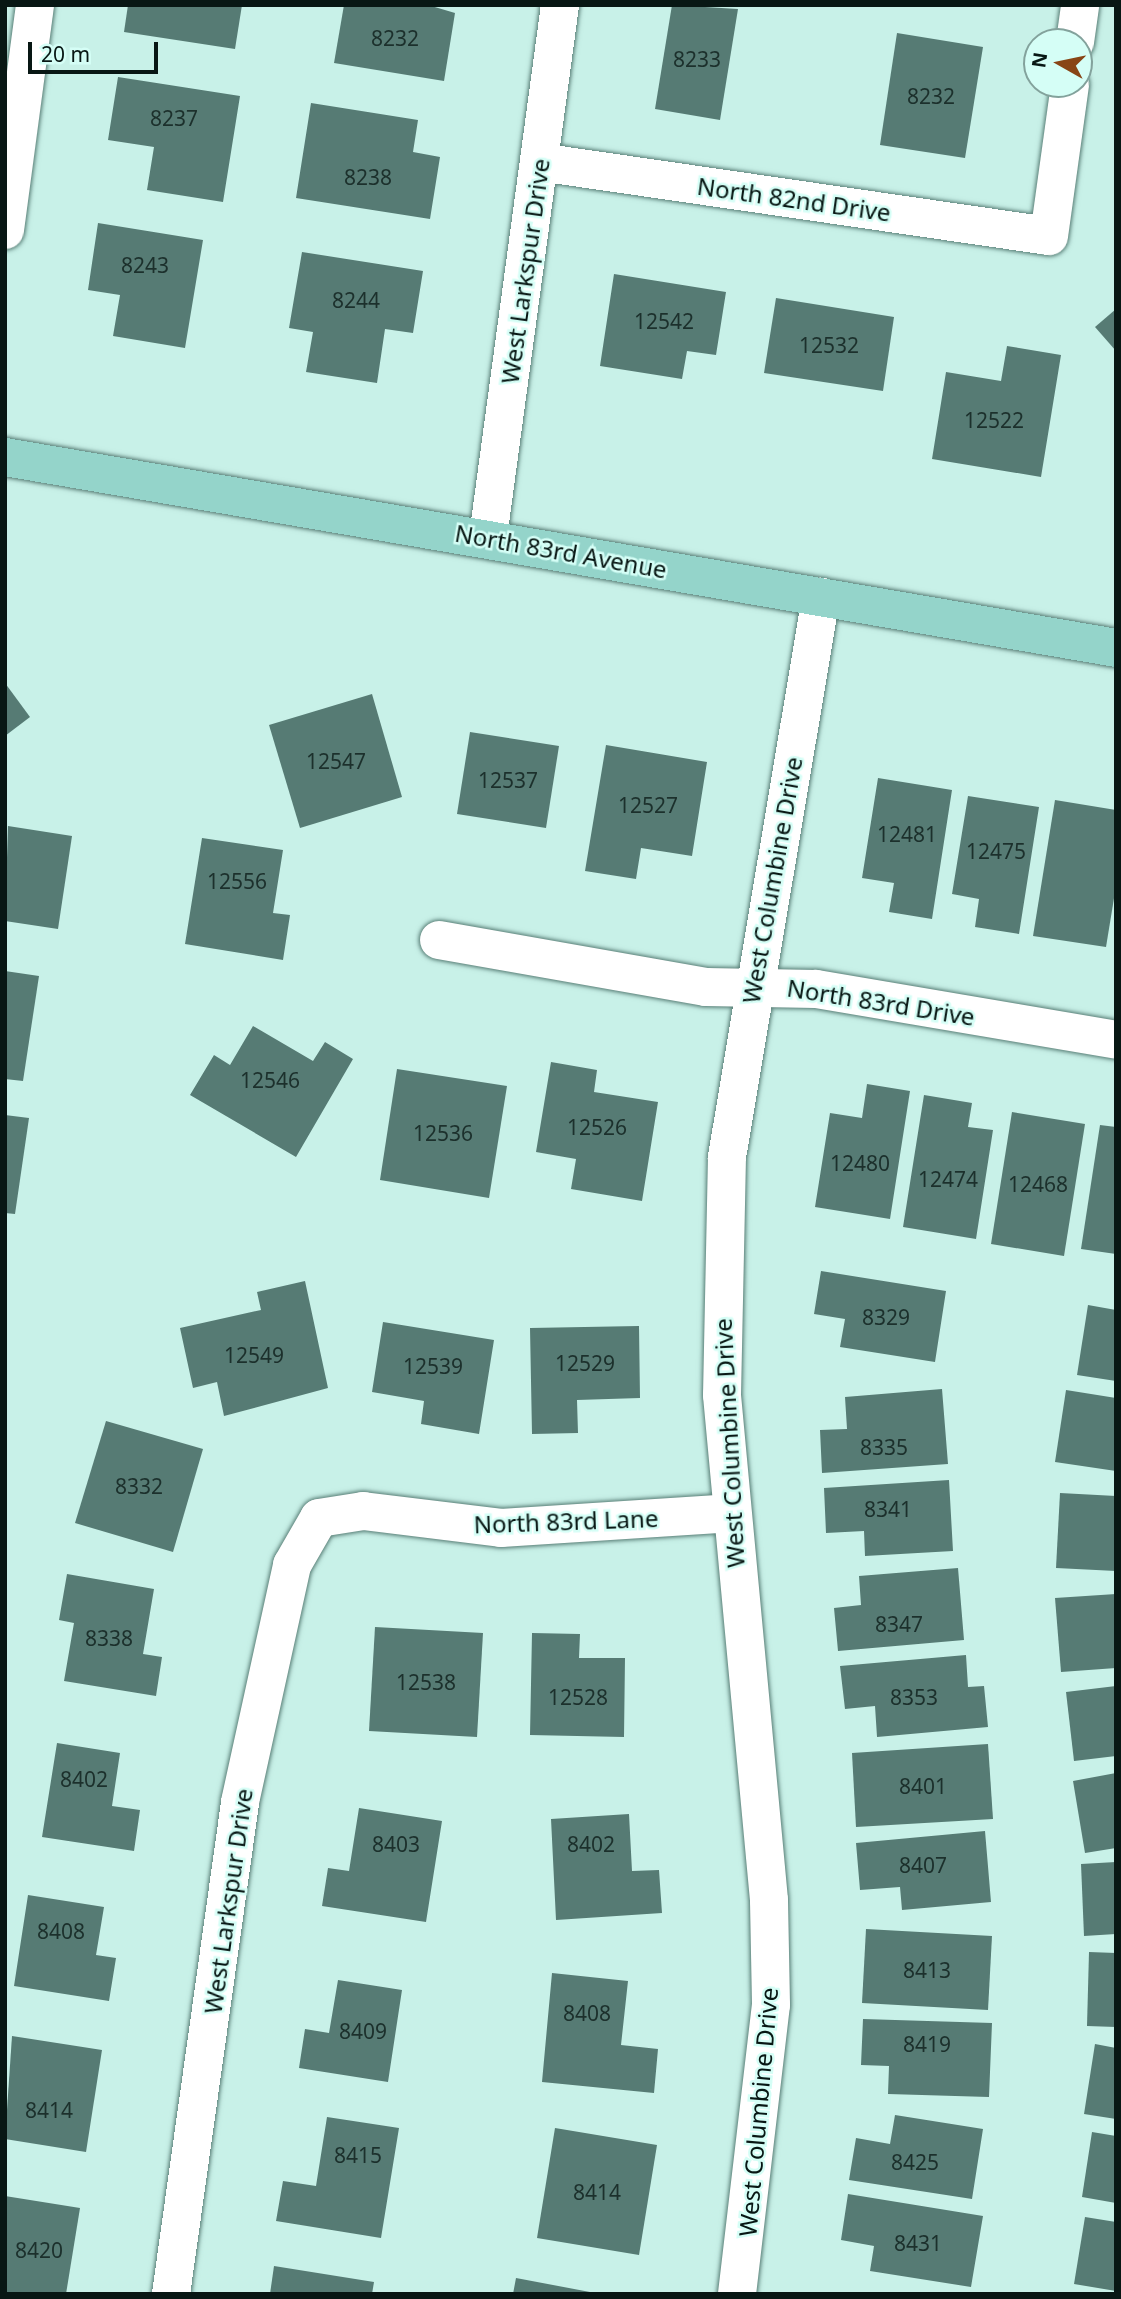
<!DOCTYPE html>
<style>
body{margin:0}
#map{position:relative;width:1121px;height:2299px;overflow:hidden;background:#c8f1e8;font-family:"Noto Sans",sans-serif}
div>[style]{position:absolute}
.building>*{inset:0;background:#567b74}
.roads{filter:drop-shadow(0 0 2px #597f77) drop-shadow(0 0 2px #597f77)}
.minor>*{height:38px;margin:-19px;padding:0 19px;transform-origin:19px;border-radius:19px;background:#fff}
.major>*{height:38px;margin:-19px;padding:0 19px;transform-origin:19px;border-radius:19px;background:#94d4ca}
span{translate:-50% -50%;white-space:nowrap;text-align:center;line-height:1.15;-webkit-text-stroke:5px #d5fef6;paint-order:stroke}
.number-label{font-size:21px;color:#1c302c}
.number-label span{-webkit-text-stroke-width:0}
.street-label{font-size:24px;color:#081714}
.frame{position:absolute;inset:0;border:7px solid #081714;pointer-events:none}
.north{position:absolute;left:1023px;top:28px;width:70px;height:70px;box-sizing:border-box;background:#d5fef6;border:2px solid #83a29c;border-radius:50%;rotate:279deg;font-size:19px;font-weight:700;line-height:28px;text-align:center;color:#081714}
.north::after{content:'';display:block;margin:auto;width:24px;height:32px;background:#884515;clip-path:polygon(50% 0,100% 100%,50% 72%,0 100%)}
.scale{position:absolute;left:28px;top:42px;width:130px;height:32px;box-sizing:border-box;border:4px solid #081714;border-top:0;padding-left:9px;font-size:21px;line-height:24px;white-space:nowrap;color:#081714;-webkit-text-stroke:5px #d5fef6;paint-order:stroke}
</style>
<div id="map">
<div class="building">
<div style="clip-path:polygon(128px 5px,242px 5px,235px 49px,124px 32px)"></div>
<div style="clip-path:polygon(344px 5px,428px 5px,455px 13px,444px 81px,334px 63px)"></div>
<div style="clip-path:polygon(672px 5px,738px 9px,720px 120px,655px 109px)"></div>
<div style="clip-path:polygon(897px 33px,983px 47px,965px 158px,880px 145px)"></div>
<div style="clip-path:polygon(118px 77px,240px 96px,223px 202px,147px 190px,154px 147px,108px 140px)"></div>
<div style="clip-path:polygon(311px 103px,418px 120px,413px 152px,440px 157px,430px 219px,296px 198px)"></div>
<div style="clip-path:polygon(98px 223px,203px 240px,185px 348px,113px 336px,120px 295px,88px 290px)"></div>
<div style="clip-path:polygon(302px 252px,423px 271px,413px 333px,385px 329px,377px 383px,306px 372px,313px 332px,289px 328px)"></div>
<div style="clip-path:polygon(614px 274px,726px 292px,716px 355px,687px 351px,682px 379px,600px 366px)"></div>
<div style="clip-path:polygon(776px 298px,894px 317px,883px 391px,764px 373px)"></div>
<div style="clip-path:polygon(1116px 309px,1116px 351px,1095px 327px)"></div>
<div style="clip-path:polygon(1007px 346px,1061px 355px,1041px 477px,932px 459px,946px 372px,1001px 381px)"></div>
<div style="clip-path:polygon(5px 683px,30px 717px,5px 736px)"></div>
<div style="clip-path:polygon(372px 694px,402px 797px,300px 828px,269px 725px)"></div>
<div style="clip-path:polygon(470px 732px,559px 746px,546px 828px,457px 814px)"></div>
<div style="clip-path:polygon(606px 745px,707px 762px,692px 856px,641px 848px,636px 879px,585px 871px)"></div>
<div style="clip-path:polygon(878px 778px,952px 790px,932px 919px,889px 912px,894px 883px,862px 878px)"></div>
<div style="clip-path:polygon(968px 796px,1039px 807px,1019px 934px,975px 927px,979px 899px,952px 894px)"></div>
<div style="clip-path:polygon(1055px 800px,1116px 810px,1116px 886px,1106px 947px,1033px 936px)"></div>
<div style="clip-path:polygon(8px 826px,72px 836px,58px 929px,5px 921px)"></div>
<div style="clip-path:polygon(202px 838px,283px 850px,273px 913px,290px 915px,283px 960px,185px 944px)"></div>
<div style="clip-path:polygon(5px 971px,39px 976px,23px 1081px,5px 1079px)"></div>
<div style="clip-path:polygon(253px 1026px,313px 1061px,325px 1042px,353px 1059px,296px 1157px,190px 1095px,214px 1055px,230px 1065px)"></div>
<div style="clip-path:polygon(551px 1062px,597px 1070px,594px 1092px,658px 1102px,642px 1201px,571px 1189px,576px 1159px,536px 1152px)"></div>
<div style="clip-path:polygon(397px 1069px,507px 1086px,489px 1198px,380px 1180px)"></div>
<div style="clip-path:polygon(867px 1084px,910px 1091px,890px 1219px,815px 1207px,830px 1113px,862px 1118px)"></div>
<div style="clip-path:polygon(924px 1095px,972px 1103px,968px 1127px,993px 1130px,976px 1239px,903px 1227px)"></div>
<div style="clip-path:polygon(1012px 1112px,1085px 1124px,1064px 1256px,991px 1244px)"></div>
<div style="clip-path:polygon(5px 1115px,29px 1118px,15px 1214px,5px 1213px)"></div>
<div style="clip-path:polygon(1100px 1125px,1116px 1127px,1116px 1254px,1081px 1249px)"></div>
<div style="clip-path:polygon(821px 1271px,946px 1291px,935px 1362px,840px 1347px,845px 1319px,814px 1314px)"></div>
<div style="clip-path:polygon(305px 1281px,328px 1388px,224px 1416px,217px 1382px,193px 1388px,180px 1328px,261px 1310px,257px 1292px)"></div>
<div style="clip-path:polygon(1088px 1305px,1116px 1310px,1116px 1381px,1077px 1375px)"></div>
<div style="clip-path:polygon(383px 1322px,494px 1340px,479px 1434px,421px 1424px,424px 1401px,372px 1392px)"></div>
<div style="clip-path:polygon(639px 1326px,640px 1398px,577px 1400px,578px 1433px,532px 1434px,530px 1328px)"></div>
<div style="clip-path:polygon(942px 1389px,948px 1464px,822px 1473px,820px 1430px,847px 1429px,845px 1397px)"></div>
<div style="clip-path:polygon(1066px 1390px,1116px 1398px,1116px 1471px,1055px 1462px)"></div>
<div style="clip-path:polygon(106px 1421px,203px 1449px,173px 1552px,75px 1523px)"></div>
<div style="clip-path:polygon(949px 1480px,953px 1551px,865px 1556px,864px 1531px,826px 1533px,824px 1488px)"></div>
<div style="clip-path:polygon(1060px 1493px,1116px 1496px,1116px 1571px,1056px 1568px)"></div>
<div style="clip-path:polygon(958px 1568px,964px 1640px,838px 1651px,834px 1608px,861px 1605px,859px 1576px)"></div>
<div style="clip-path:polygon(67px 1574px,154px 1589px,143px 1654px,162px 1657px,156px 1696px,64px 1681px,74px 1623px,59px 1620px)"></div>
<div style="clip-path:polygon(1116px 1594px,1116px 1668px,1061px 1672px,1055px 1598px)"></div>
<div style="clip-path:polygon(375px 1627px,483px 1633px,477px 1737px,369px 1731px)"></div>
<div style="clip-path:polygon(532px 1633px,580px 1634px,579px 1658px,625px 1658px,624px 1737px,530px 1735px)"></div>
<div style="clip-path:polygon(966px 1655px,968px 1687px,984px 1686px,988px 1727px,877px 1737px,875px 1706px,845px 1709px,840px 1666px)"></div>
<div style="clip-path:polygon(1116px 1686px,1116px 1756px,1074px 1761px,1066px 1692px)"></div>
<div style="clip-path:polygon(57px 1743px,120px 1753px,112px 1806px,140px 1810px,134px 1851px,42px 1837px)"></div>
<div style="clip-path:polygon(988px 1744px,993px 1819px,856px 1827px,852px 1753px)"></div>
<div style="clip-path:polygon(1116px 1773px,1116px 1848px,1085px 1853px,1073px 1781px)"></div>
<div style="clip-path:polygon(359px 1808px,442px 1821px,426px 1922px,322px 1906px,328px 1868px,349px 1871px)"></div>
<div style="clip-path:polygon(629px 1814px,632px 1871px,659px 1870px,662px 1913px,556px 1920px,551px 1819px)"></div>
<div style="clip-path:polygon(985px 1831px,991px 1902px,902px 1910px,900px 1887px,860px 1890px,856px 1843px)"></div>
<div style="clip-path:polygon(1116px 1862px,1116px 1934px,1084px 1936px,1081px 1864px)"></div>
<div style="clip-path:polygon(28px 1895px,104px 1907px,96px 1955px,116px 1958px,109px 2001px,14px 1986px)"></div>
<div style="clip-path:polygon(866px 1929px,992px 1936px,988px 2010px,862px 2003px)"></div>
<div style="clip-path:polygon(1089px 1952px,1116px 1953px,1116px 2027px,1087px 2026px)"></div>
<div style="clip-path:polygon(552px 1973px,628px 1981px,621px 2045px,658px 2049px,654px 2093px,542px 2082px)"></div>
<div style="clip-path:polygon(338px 1980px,402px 1990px,388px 2082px,299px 2068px,305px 2029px,329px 2033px)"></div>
<div style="clip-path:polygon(863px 2019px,992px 2023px,989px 2097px,888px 2094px,889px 2066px,861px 2065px)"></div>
<div style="clip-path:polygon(12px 2036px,102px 2050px,86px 2152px,5px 2139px)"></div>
<div style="clip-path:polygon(1095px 2044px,1116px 2048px,1116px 2119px,1084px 2114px)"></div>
<div style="clip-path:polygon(895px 2115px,983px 2129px,972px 2199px,849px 2180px,856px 2138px,890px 2144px)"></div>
<div style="clip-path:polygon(327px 2117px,399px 2128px,381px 2238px,276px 2221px,283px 2181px,316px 2186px)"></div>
<div style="clip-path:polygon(555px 2128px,657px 2145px,639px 2255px,537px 2238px)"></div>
<div style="clip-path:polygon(1092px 2132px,1116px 2136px,1116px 2203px,1082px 2197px)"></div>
<div style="clip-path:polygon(848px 2194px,983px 2216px,971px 2287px,870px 2271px,874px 2246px,841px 2240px)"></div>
<div style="clip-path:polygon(5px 2196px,80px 2208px,66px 2294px,5px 2292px)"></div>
<div style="clip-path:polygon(1085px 2217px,1116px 2222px,1116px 2291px,1074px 2284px)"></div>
<div style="clip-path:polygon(274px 2266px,374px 2282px,372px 2294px,270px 2294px)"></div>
<div style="clip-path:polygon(516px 2278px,590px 2292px,590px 2294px,513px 2294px)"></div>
</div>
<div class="roads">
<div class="minor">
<div style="left:1075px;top:42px;width:37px;rotate:-82deg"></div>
<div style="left:539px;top:162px;width:515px;rotate:8.26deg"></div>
<div style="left:1049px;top:236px;width:153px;rotate:-82.1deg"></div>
<div style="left:5px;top:230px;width:227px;rotate:-82.4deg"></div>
<div style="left:488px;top:537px;width:537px;rotate:-82.29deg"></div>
<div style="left:439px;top:940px;width:271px;rotate:10deg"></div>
<div style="left:706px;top:987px;width:110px;rotate:1deg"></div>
<div style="left:816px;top:989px;width:304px;rotate:9.6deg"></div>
<div style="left:171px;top:2294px;width:497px;rotate:-82deg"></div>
<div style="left:240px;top:1802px;width:243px;rotate:-77.6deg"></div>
<div style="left:292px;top:1565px;width:54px;rotate:-60.1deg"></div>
<div style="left:319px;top:1518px;width:45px;rotate:-9deg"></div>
<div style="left:363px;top:1511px;width:139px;rotate:7deg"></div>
<div style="left:501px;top:1528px;width:229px;rotate:-3.7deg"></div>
<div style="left:737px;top:2294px;width:291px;rotate:-83.3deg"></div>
<div style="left:771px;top:2005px;width:105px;rotate:-91.1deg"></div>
<div style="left:769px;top:1900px;width:507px;rotate:-95.32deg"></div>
<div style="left:722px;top:1395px;width:238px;rotate:-88.8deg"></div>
<div style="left:727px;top:1157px;width:568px;rotate:-80.47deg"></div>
</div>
<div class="major">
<div style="left:5px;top:457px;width:1127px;rotate:9.75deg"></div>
</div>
</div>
<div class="number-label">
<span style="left:395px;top:38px">8232</span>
<span style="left:697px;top:59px">8233</span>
<span style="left:931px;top:96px">8232</span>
<span style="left:174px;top:118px">8237</span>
<span style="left:368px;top:177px">8238</span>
<span style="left:145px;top:265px">8243</span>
<span style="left:356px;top:300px">8244</span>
<span style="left:664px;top:321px">12542</span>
<span style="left:829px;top:345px">12532</span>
<span style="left:994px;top:420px">12522</span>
<span style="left:336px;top:761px">12547</span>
<span style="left:508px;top:780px">12537</span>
<span style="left:648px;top:805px">12527</span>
<span style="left:907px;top:834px">12481</span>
<span style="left:996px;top:851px">12475</span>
<span style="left:237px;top:881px">12556</span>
<span style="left:270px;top:1080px">12546</span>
<span style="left:597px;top:1127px">12526</span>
<span style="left:443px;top:1133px">12536</span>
<span style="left:860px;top:1163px">12480</span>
<span style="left:948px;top:1179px">12474</span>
<span style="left:1038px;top:1184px">12468</span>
<span style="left:886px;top:1317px">8329</span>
<span style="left:254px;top:1355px">12549</span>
<span style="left:585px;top:1363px">12529</span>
<span style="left:433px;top:1366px">12539</span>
<span style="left:884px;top:1447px">8335</span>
<span style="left:139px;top:1486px">8332</span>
<span style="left:888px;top:1509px">8341</span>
<span style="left:899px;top:1624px">8347</span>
<span style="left:109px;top:1638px">8338</span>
<span style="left:426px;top:1682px">12538</span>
<span style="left:578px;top:1697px">12528</span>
<span style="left:914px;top:1697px">8353</span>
<span style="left:84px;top:1779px">8402</span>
<span style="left:923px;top:1786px">8401</span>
<span style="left:396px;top:1844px">8403</span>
<span style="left:591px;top:1844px">8402</span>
<span style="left:923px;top:1865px">8407</span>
<span style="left:61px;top:1931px">8408</span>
<span style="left:927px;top:1970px">8413</span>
<span style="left:587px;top:2013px">8408</span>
<span style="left:363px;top:2031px">8409</span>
<span style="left:927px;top:2044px">8419</span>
<span style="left:49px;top:2110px">8414</span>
<span style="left:358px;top:2155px">8415</span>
<span style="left:915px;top:2162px">8425</span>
<span style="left:597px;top:2192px">8414</span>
<span style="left:918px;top:2243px">8431</span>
<span style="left:39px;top:2250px">8420</span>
</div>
<div class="street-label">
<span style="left:794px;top:199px;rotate:8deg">North 82nd Drive</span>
<span style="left:525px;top:271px;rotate:-82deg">West Larkspur Drive</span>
<span style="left:561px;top:551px;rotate:10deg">North 83rd Avenue</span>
<span style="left:772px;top:880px;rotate:-80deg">West Columbine Drive</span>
<span style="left:881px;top:1002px;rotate:9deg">North 83rd Drive</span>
<span style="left:729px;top:1443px;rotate:-93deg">West Columbine Drive</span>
<span style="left:566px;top:1521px;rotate:-2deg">North 83rd Lane</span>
<span style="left:228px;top:1901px;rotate:-82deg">West Larkspur Drive</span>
<span style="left:758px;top:2112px;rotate:-85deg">West Columbine Drive</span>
</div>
<div class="frame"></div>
<div class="north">N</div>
<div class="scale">20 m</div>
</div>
